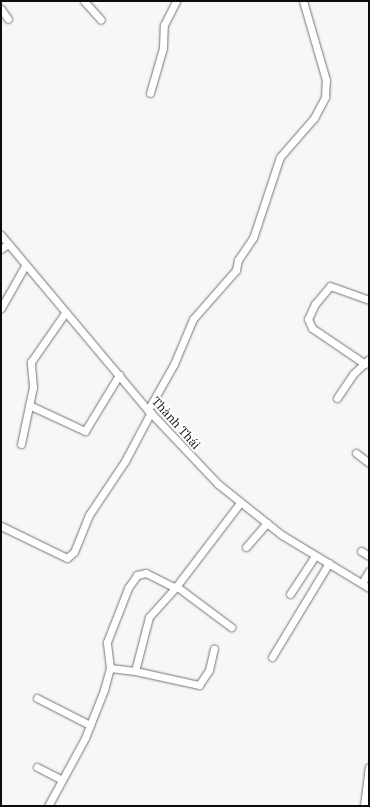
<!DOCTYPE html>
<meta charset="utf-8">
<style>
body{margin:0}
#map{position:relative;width:370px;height:807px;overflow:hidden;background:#f7f7f9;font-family:"IBM Plex Serif",serif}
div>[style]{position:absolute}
.roads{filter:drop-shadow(0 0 1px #747476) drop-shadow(0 0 1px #747476)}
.minor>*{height:7px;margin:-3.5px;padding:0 3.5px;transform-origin:3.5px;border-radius:3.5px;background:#fff}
span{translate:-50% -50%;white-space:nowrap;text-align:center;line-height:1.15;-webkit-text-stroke:4px #fff;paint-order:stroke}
.street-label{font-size:12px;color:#0c0c0d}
.frame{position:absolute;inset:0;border:2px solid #0c0c0d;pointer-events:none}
</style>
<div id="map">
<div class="roads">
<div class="minor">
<div style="left:84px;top:1px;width:25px;rotate:48deg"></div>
<div style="left:1px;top:9px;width:12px;rotate:55deg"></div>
<div style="left:150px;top:93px;width:47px;rotate:-73.9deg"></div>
<div style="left:163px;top:48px;width:23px;rotate:-88deg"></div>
<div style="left:164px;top:25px;width:27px;rotate:-63deg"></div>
<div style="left:1px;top:235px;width:229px;rotate:50deg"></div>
<div style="left:148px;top:410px;width:102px;rotate:46.6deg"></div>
<div style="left:218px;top:484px;width:82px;rotate:38.6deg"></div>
<div style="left:282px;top:535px;width:102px;rotate:31.3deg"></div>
<div style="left:1px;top:249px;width:9px;rotate:-36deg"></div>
<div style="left:1px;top:308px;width:48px;rotate:-60.3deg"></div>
<div style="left:365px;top:364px;width:64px;rotate:-145.8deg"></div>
<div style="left:312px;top:328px;width:10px;rotate:-114deg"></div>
<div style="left:308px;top:319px;width:17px;rotate:-65deg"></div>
<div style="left:315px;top:304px;width:23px;rotate:-50deg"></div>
<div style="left:330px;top:286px;width:41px;rotate:19.7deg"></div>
<div style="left:337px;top:398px;width:29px;rotate:-56deg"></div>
<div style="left:353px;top:374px;width:22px;rotate:-43deg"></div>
<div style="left:29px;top:405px;width:62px;rotate:24.9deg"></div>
<div style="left:85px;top:431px;width:66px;rotate:-58.7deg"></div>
<div style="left:148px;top:410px;width:53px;rotate:-60.5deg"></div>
<div style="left:174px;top:364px;width:49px;rotate:-67.1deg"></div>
<div style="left:193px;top:319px;width:65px;rotate:-48.7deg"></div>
<div style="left:236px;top:270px;width:10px;rotate:-79deg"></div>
<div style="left:238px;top:260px;width:27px;rotate:-56deg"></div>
<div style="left:253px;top:238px;width:85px;rotate:-71.6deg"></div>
<div style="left:280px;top:157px;width:52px;rotate:-48.9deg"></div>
<div style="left:314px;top:118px;width:24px;rotate:-62deg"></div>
<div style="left:325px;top:97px;width:17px;rotate:-87deg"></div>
<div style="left:326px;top:80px;width:82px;rotate:-106.2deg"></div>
<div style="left:21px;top:444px;width:58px;rotate:-78.1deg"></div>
<div style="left:33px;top:387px;width:25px;rotate:-95deg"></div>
<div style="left:31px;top:362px;width:60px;rotate:-55.2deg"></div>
<div style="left:356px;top:453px;width:16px;rotate:38deg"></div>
<div style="left:1px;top:526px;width:73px;rotate:25.9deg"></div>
<div style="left:67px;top:558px;width:9px;rotate:-41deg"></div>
<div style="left:74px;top:552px;width:40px;rotate:-68deg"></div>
<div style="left:89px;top:515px;width:65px;rotate:-56.3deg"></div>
<div style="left:125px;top:461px;width:55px;rotate:-62deg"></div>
<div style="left:246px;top:547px;width:32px;rotate:-49deg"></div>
<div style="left:361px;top:551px;width:9px;rotate:32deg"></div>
<div style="left:362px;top:583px;width:14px;rotate:-60deg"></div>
<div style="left:176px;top:586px;width:69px;rotate:36.7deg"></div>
<div style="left:290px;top:594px;width:45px;rotate:-56.7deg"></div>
<div style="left:272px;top:657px;width:110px;rotate:-58.8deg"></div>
<div style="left:110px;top:668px;width:25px;rotate:7deg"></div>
<div style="left:135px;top:671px;width:56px;rotate:-75.5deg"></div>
<div style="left:149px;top:617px;width:39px;rotate:-48deg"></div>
<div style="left:135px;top:671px;width:66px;rotate:12.3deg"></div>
<div style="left:199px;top:685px;width:18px;rotate:-56deg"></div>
<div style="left:209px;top:670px;width:22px;rotate:-77deg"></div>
<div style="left:37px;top:698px;width:59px;rotate:27deg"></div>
<div style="left:37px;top:767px;width:27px;rotate:27deg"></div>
<div style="left:48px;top:806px;width:77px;rotate:-61.4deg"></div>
<div style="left:85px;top:738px;width:52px;rotate:-68.4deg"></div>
<div style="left:104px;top:690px;width:23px;rotate:-75deg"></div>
<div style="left:110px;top:668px;width:26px;rotate:-97deg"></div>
<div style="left:107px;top:642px;width:58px;rotate:-68.7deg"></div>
<div style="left:128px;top:588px;width:16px;rotate:-55deg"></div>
<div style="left:137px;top:575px;width:9px;rotate:-13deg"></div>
<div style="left:146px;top:573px;width:33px;rotate:27deg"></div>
<div style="left:175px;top:588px;width:107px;rotate:-52.6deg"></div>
<div style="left:364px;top:806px;width:39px;rotate:-83deg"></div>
</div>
</div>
<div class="street-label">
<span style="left:176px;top:423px;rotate:48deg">Thành Thái</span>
</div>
<div class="frame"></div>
</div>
